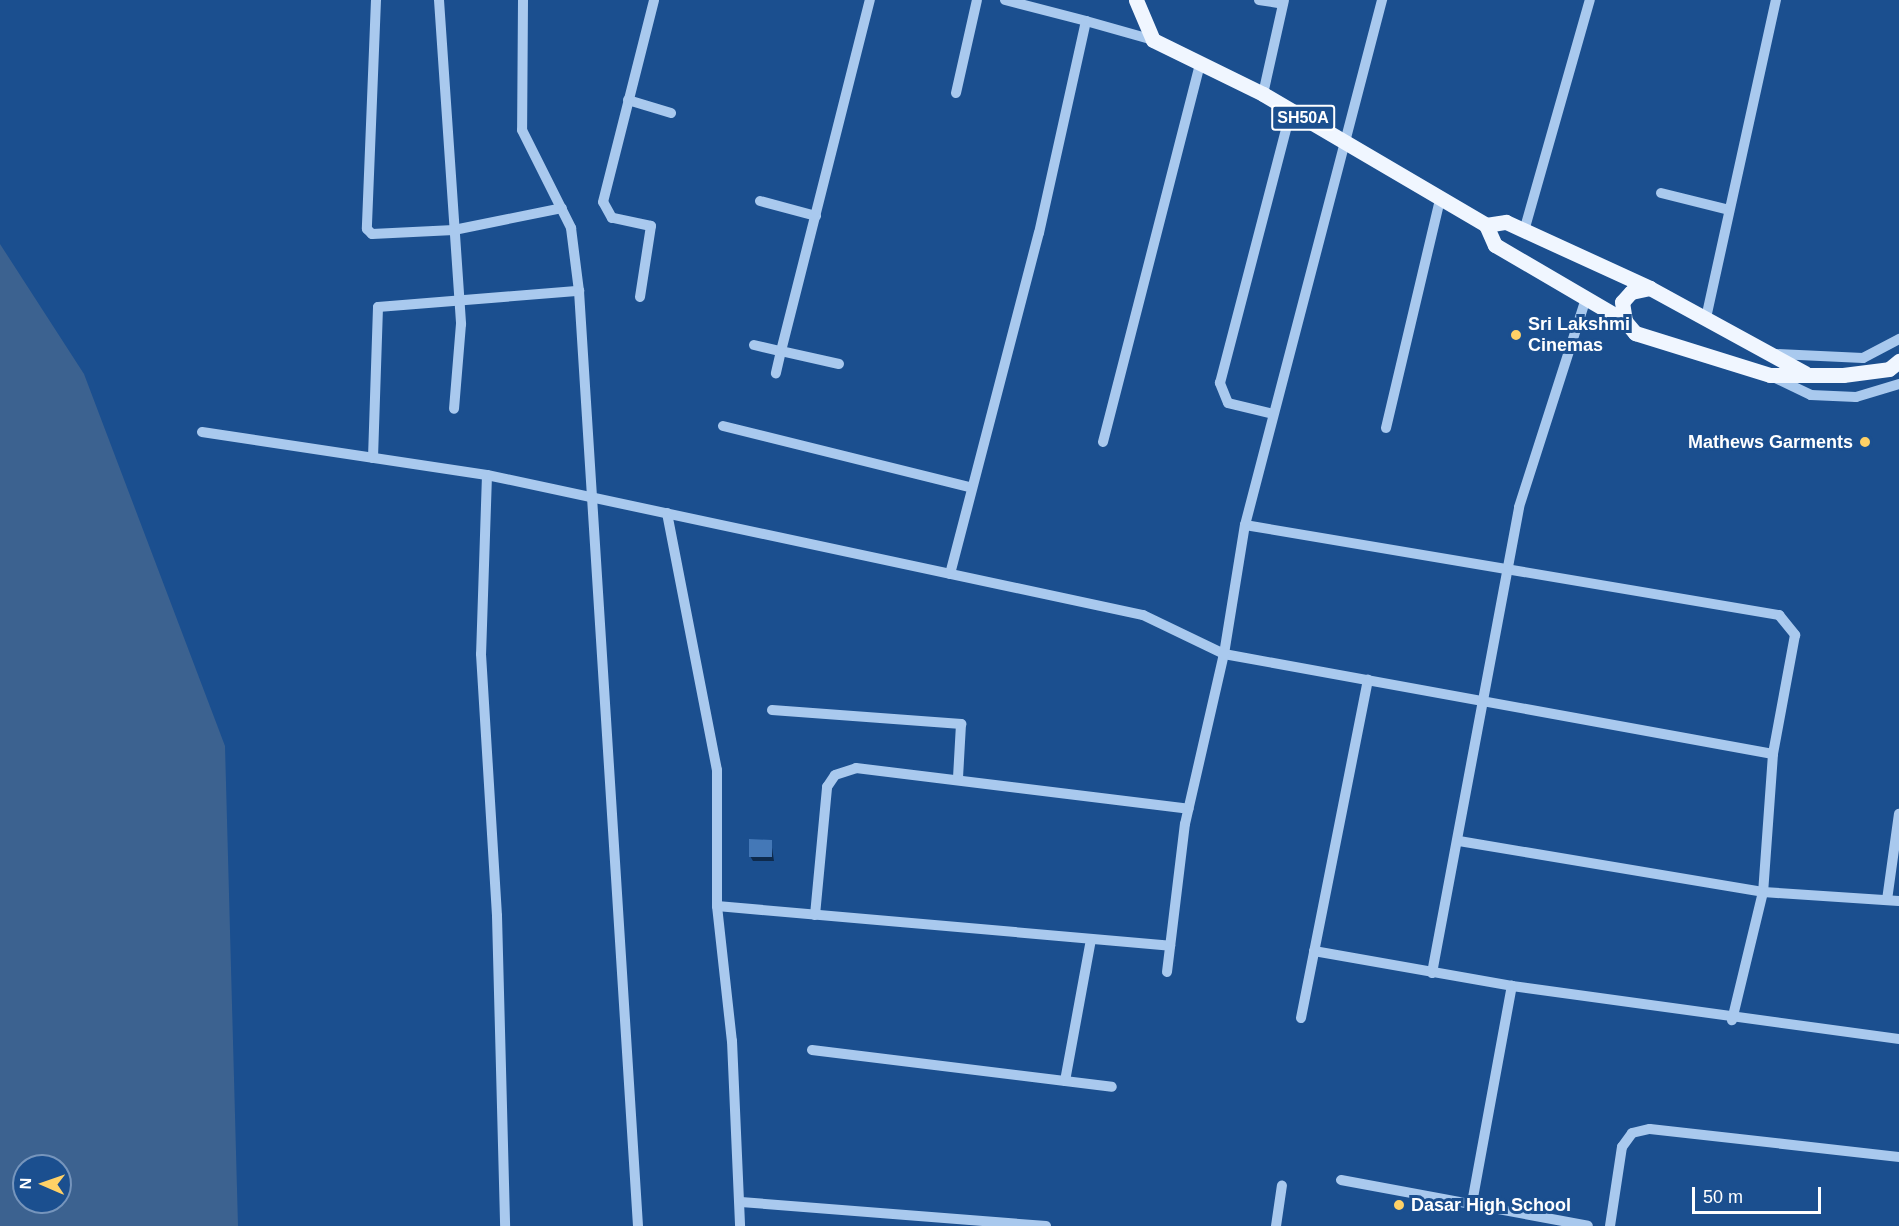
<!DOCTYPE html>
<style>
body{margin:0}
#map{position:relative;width:1899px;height:1226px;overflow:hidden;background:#1b4f8f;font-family:Arial,sans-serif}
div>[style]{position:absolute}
.water>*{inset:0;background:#3c6290}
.shadow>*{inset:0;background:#0007}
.building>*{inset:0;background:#4478b7}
.minor>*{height:10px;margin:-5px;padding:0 5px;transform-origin:5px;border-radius:5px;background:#a9c9ee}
.major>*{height:15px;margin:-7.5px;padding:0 7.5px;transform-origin:7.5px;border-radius:7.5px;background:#f0f6ff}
.dots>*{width:16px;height:16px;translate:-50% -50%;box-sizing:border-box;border:3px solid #1b4f8f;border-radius:50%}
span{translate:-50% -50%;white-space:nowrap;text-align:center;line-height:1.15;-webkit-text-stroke:6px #1b4f8f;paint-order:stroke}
.shield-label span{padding:2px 4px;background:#1b4f8f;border:2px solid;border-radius:4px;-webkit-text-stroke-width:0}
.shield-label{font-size:16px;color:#fff;font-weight:700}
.poi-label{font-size:18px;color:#fff;font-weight:700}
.left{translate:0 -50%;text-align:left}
.right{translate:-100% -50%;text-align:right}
.north{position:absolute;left:12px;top:1154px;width:60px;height:60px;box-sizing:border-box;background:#1b4f8f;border:2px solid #7695bc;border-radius:50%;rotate:272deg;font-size:16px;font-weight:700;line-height:24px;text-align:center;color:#fff}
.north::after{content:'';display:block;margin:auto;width:21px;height:27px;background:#ffd166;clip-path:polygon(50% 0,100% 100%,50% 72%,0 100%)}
.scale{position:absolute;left:1692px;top:1187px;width:129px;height:27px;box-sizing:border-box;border:3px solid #fff;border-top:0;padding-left:8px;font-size:18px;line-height:21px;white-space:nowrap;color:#fff;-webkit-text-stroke:4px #1b4f8f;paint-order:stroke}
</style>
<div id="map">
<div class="water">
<div style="clip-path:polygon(evenodd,0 244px,84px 374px,225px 746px,238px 1226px,0 1226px,0 244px,24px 1166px,60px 1166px,60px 1202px,24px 1202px,24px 1166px)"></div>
</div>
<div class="shadow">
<div style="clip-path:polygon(771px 841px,774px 861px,753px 861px,750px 856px)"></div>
</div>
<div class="building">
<div style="clip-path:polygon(749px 839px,772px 840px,772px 857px,749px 857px)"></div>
</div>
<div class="minor">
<div style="left:376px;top:0;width:229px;rotate:92.3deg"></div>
<div style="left:367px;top:229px;width:7px;rotate:45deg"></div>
<div style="left:372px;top:234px;width:82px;rotate:-2.8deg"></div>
<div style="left:454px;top:230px;width:110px;rotate:-11.5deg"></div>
<div style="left:439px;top:0;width:325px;rotate:86.1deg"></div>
<div style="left:461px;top:324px;width:85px;rotate:94.7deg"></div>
<div style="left:523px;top:0;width:130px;rotate:90.4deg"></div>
<div style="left:522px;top:130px;width:110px;rotate:63.4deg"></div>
<div style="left:571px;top:228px;width:64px;rotate:82.8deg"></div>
<div style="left:579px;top:291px;width:937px;rotate:86.39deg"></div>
<div style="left:1005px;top:0;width:84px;rotate:14.5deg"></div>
<div style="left:1259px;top:0;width:24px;rotate:9deg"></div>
<div style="left:956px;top:93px;width:95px;rotate:-77.3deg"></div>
<div style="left:1263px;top:94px;width:96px;rotate:-77.4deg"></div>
<div style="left:628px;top:100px;width:45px;rotate:16.8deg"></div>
<div style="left:1661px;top:193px;width:70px;rotate:14deg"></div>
<div style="left:760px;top:201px;width:58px;rotate:15deg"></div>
<div style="left:1524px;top:231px;width:240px;rotate:-74.1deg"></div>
<div style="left:640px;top:297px;width:72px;rotate:-81.2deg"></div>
<div style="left:651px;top:226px;width:40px;rotate:-168deg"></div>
<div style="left:612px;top:218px;width:18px;rotate:-119deg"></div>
<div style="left:603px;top:202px;width:208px;rotate:-75.8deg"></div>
<div style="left:1706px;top:318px;width:326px;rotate:-77.6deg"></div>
<div style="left:754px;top:345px;width:28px;rotate:13deg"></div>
<div style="left:781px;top:351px;width:23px;rotate:103deg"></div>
<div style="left:1776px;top:354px;width:87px;rotate:2.6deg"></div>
<div style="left:1863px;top:358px;width:41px;rotate:-27.8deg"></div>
<div style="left:839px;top:364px;width:59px;rotate:-167.4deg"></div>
<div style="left:781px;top:351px;width:362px;rotate:-75.8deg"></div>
<div style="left:1771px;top:376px;width:44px;rotate:25.4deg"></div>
<div style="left:1811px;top:395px;width:45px;rotate:2.5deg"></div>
<div style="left:1856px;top:397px;width:45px;rotate:-16.8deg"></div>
<div style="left:1273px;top:414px;width:46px;rotate:-166.3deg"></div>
<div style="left:1228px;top:403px;width:22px;rotate:-112deg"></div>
<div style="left:1220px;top:383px;width:282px;rotate:-75.4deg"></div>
<div style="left:723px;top:426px;width:253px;rotate:13.9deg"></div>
<div style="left:1386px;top:428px;width:234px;rotate:-76.7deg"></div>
<div style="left:202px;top:432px;width:288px;rotate:8.6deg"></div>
<div style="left:487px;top:475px;width:671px;rotate:12.05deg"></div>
<div style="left:1143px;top:615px;width:90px;rotate:25.7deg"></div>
<div style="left:1224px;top:654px;width:558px;rotate:10.32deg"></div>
<div style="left:1773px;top:754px;width:138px;rotate:94.1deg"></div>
<div style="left:1763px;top:892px;width:136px;rotate:3.8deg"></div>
<div style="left:1103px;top:442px;width:391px;rotate:-75.6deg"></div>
<div style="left:373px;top:458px;width:151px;rotate:-88.1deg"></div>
<div style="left:378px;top:307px;width:202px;rotate:-4.6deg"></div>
<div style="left:487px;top:475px;width:179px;rotate:91.9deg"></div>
<div style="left:481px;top:654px;width:262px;rotate:86.5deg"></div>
<div style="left:497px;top:916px;width:310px;rotate:88.5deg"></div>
<div style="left:667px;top:513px;width:262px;rotate:79deg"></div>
<div style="left:717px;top:770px;width:136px;rotate:90deg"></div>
<div style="left:717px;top:906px;width:136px;rotate:83.7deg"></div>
<div style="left:732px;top:1041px;width:185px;rotate:87.5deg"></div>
<div style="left:1245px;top:525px;width:542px;rotate:9.57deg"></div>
<div style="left:1779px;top:615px;width:26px;rotate:51deg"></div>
<div style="left:1795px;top:635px;width:121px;rotate:100.5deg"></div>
<div style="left:950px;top:574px;width:352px;rotate:-75.4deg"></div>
<div style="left:1039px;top:233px;width:217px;rotate:-77.5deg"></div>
<div style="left:1086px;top:21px;width:70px;rotate:15.8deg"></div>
<div style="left:772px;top:710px;width:190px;rotate:4.2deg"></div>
<div style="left:961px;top:724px;width:53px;rotate:93.2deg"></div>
<div style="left:1459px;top:841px;width:308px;rotate:9.5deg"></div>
<div style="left:1763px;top:892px;width:132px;rotate:103.6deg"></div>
<div style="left:1887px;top:900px;width:87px;rotate:-82.1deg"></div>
<div style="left:717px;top:906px;width:455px;rotate:5deg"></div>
<div style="left:815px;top:915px;width:129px;rotate:-84.6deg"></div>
<div style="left:827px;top:787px;width:14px;rotate:-56deg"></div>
<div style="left:835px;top:775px;width:22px;rotate:-18deg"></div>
<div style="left:856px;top:768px;width:335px;rotate:7deg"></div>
<div style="left:1314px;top:951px;width:201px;rotate:10deg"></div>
<div style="left:1512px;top:986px;width:391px;rotate:7.8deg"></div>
<div style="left:1167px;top:972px;width:149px;rotate:-83.1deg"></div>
<div style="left:1185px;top:824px;width:174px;rotate:-77.1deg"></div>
<div style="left:1224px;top:654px;width:131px;rotate:-80.8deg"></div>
<div style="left:1245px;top:525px;width:543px;rotate:-75.37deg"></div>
<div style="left:1432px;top:973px;width:474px;rotate:-79.4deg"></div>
<div style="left:1519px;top:507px;width:219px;rotate:-72.2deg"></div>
<div style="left:1301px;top:1018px;width:345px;rotate:-78.8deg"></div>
<div style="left:812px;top:1050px;width:302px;rotate:7deg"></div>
<div style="left:1065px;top:1081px;width:144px;rotate:-79.6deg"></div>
<div style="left:1341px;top:1180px;width:251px;rotate:10.5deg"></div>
<div style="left:741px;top:1202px;width:306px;rotate:4.5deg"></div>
<div style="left:1472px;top:1203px;width:221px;rotate:-79.6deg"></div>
<div style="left:1276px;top:1226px;width:41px;rotate:-81.7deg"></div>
<div style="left:1610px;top:1226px;width:80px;rotate:-81.4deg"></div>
<div style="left:1622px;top:1147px;width:17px;rotate:-54deg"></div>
<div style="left:1632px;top:1133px;width:18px;rotate:-13deg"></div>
<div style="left:1650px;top:1129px;width:251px;rotate:6.4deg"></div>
</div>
<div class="major">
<div style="left:1136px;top:0;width:43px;rotate:67deg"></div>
<div style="left:1153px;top:40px;width:123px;rotate:26.1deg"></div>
<div style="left:1263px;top:94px;width:259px;rotate:30.4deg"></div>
<div style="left:1486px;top:225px;width:20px;rotate:-9deg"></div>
<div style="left:1506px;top:222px;width:158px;rotate:24.6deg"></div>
<div style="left:1486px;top:225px;width:22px;rotate:66deg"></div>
<div style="left:1495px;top:245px;width:151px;rotate:30.3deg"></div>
<div style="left:1805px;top:373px;width:177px;rotate:-151.3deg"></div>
<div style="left:1650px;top:288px;width:19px;rotate:168deg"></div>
<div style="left:1631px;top:292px;width:13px;rotate:132deg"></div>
<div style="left:1622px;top:302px;width:19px;rotate:81deg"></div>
<div style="left:1625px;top:321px;width:16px;rotate:50deg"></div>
<div style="left:1635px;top:333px;width:141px;rotate:17.3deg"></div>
<div style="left:1770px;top:375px;width:73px"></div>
<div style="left:1843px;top:375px;width:46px;rotate:-7.4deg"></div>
<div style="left:1889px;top:369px;width:13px;rotate:-39deg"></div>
</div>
<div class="dots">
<div style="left:1516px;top:335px;background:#ffd166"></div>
<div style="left:1865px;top:442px;background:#ffd166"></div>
<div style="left:1399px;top:1205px;background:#ffd166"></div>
</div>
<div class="shield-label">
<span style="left:1303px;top:118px">SH50A</span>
</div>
<div class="poi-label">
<span class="left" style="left:1528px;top:335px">Sri Lakshmi<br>Cinemas</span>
<span class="right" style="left:1853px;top:442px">Mathews Garments</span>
<span class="left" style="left:1411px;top:1205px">Dasar High School</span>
</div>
<div class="north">N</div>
<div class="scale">50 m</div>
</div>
